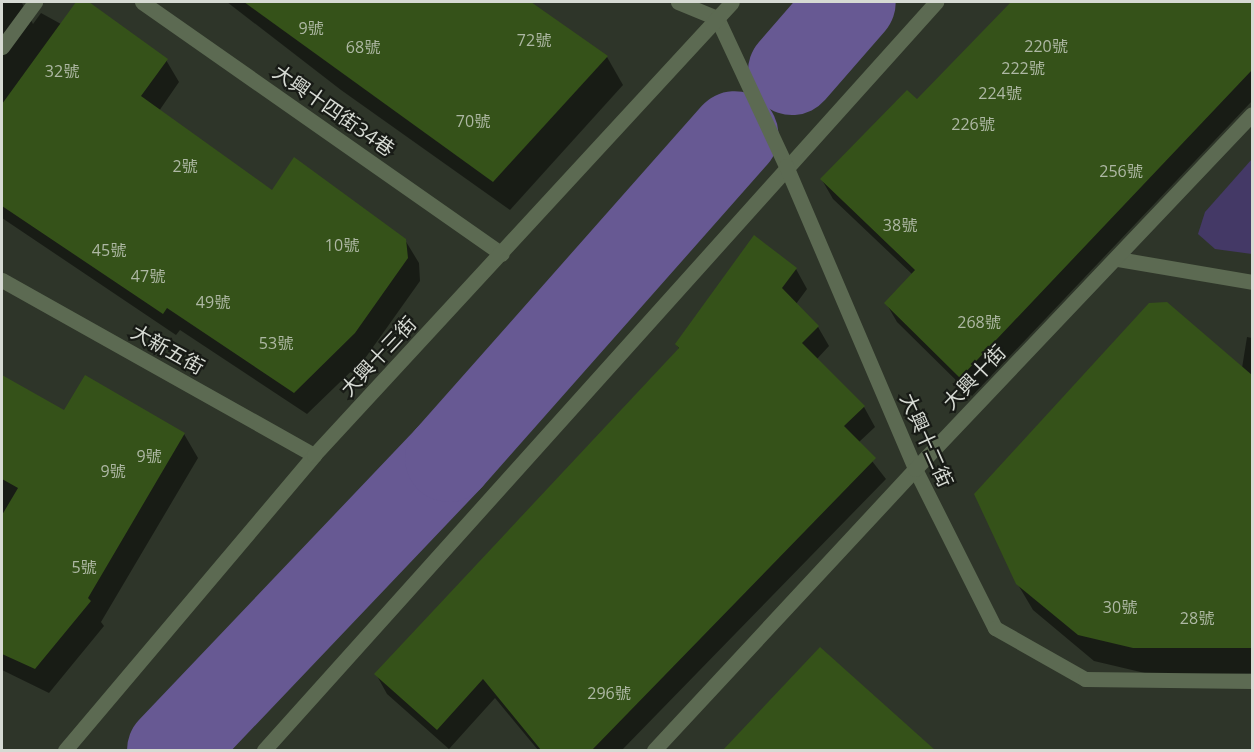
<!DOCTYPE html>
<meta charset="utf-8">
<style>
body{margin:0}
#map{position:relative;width:1254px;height:752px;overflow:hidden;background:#2e3529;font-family:"Open Sans","Noto Sans TC",sans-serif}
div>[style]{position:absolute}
.green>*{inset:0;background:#443966}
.shadow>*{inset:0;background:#0007}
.river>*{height:88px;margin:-44px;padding:0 44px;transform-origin:44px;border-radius:44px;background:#675993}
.building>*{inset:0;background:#355219}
.service>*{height:15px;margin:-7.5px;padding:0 7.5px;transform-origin:7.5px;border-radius:7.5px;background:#5c6a52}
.minor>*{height:15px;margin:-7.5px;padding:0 7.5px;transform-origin:7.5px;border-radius:7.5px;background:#5c6a52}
span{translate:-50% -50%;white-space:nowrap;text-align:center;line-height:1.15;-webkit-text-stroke:4.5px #181b16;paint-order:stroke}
.number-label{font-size:16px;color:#aeb8a4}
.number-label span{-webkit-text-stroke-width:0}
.street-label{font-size:20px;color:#d6dad3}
.frame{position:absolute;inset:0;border:3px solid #d6dad3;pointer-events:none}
</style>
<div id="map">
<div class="green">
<div style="clip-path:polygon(1252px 159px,1252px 254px,1215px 249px,1198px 234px,1205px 212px)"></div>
</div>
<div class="shadow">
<div style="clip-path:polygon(2px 2px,22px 3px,33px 24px,41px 13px,61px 24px,78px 2px,86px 2px,166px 60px,179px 82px,159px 111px,273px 192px,405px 240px,419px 263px,420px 281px,366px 357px,307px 414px,180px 330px,176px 335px,2px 218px)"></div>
<div style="clip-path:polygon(227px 2px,529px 2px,607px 57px,623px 85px,510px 210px,341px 90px)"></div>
<div style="clip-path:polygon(1013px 2px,1252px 2px,1252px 101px,972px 396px,897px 322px,886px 303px,913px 275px,833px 199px,822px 180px,917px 101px)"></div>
<div style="clip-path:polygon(754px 237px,796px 269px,807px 289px,796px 304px,818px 327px,829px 346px,816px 360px,864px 407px,875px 427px,858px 443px,886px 479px,622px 750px,538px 750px,495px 698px,449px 749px,387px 694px,376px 674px,679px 349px,676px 344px)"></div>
<div style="clip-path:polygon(1247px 337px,1252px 338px,1252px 673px,1149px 674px,1094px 661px,1033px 610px,1017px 583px,1242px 368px)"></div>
<div style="clip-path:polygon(2px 377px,65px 412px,184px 434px,198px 458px,101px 622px,104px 626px,49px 693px,2px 670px)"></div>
<div style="clip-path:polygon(820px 649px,932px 750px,737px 750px,732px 743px)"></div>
</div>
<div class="river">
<div style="left:792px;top:71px;width:91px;rotate:-49deg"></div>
<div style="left:171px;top:750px;width:403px;rotate:-46.4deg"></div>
<div style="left:449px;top:458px;width:431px;rotate:-48.5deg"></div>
</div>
<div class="building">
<div style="clip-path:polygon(76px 2px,89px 2px,168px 59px,141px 96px,272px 190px,294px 157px,406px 239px,408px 258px,355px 333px,294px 393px,167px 308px,163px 314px,2px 206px,2px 104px)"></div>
<div style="clip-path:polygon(244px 2px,531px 2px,608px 56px,493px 182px)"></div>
<div style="clip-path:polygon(1011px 2px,1252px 2px,1252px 70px,960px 378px,884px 303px,915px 270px,820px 179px,907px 90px,917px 99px)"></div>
<div style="clip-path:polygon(754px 235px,797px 268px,782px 288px,819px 326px,802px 343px,865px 406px,844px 426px,876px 458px,592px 750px,541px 750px,483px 679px,437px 730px,374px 674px,679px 348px,675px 344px)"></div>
<div style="clip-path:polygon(1167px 302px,1252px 375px,1252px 648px,1133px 648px,1078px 635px,1016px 584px,974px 494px,1149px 303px)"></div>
<div style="clip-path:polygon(2px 375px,64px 410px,85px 375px,185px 433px,88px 598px,91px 601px,35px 669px,2px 654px,2px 515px,18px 488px,2px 479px)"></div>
<div style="clip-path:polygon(820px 647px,935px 750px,723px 750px)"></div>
</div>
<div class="service">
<div style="left:142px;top:2px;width:439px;rotate:35deg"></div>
<div style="left:1118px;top:259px;width:136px;rotate:9.7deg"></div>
<div style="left:264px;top:750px;width:1006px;rotate:-48.06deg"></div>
</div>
<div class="minor">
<div style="left:678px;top:2px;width:42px;rotate:22.3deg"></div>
<div style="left:717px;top:18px;width:163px;rotate:65deg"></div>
<div style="left:786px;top:166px;width:329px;rotate:66.9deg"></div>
<div style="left:915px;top:469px;width:178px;rotate:63.3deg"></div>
<div style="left:995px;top:628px;width:103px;rotate:29.5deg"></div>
<div style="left:1085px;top:679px;width:167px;rotate:0.7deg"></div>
<div style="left:2px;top:47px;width:56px;rotate:-53.7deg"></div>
<div style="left:2px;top:280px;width:358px;rotate:29.3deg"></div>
<div style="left:65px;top:750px;width:386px;rotate:-49.8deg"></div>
<div style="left:314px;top:455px;width:616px;rotate:-47.3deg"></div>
<div style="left:654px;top:750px;width:384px;rotate:-47.1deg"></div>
<div style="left:915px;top:469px;width:489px;rotate:-46.5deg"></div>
</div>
<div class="number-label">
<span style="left:311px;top:28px">9號</span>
<span style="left:534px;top:40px">72號</span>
<span style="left:1046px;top:46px">220號</span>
<span style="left:363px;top:47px">68號</span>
<span style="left:1023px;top:68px">222號</span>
<span style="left:62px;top:71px">32號</span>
<span style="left:1000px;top:93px">224號</span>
<span style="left:473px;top:121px">70號</span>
<span style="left:973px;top:124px">226號</span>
<span style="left:185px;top:166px">2號</span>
<span style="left:1121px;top:171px">256號</span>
<span style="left:900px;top:225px">38號</span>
<span style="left:342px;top:245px">10號</span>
<span style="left:109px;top:250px">45號</span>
<span style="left:148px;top:276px">47號</span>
<span style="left:213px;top:302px">49號</span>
<span style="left:979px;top:322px">268號</span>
<span style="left:276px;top:343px">53號</span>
<span style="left:149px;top:456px">9號</span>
<span style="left:113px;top:471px">9號</span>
<span style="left:84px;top:567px">5號</span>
<span style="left:1120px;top:607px">30號</span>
<span style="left:1197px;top:618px">28號</span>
<span style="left:609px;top:693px">296號</span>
</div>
<div class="street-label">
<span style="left:334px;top:110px;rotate:35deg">大興十四街34巷</span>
<span style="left:168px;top:349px;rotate:29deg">大新五街</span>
<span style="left:378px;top:356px;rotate:-47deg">大興十三街</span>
<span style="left:974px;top:377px;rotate:-46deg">大興十街</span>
<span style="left:927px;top:440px;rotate:66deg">大興十二街</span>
</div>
<div class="frame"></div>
</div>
